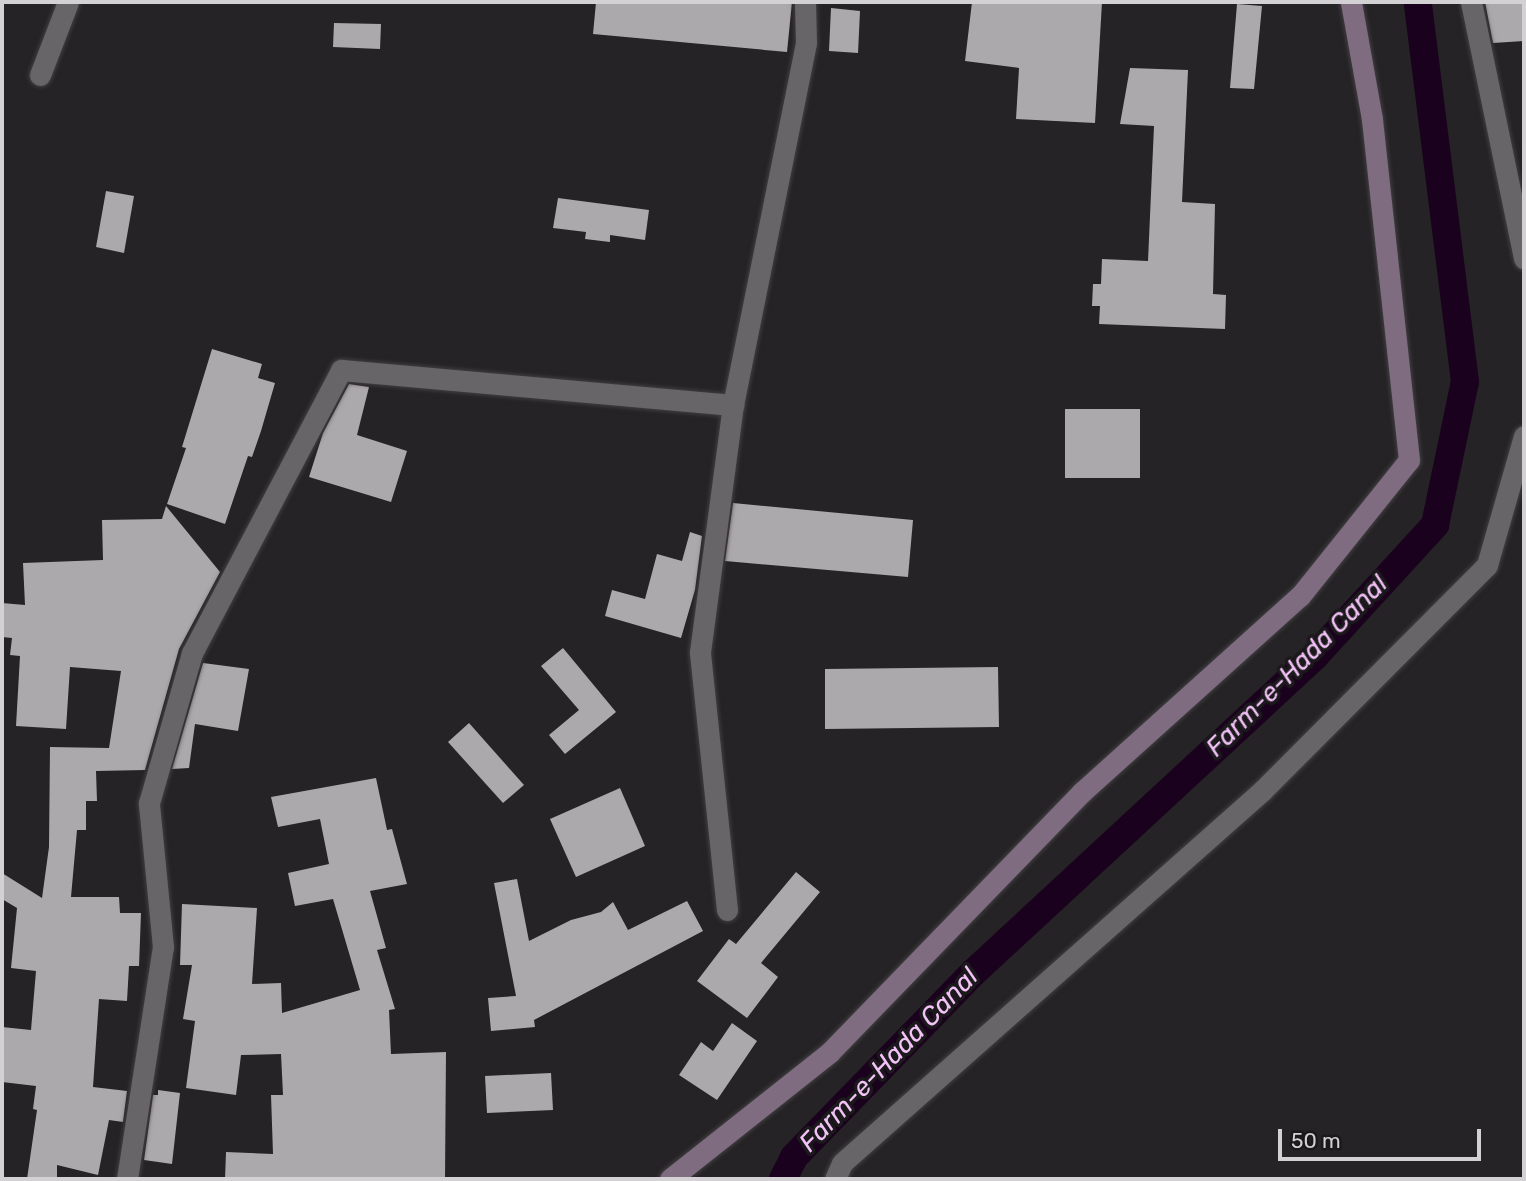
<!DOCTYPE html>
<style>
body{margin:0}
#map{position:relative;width:1526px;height:1181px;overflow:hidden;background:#252325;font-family:Rubik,sans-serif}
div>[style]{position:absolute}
.canal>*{height:28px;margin:-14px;padding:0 14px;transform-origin:14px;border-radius:14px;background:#1a011d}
.building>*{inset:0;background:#aca9ac}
.roads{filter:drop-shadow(0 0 2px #413f41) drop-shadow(0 0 2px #413f41)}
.street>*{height:21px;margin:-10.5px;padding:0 10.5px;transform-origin:10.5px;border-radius:10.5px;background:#686568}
.secondary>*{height:21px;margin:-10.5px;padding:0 10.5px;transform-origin:10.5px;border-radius:10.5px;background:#7f6c81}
span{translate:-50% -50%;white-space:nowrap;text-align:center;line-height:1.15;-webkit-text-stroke:7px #1b191c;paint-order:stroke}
.water-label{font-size:26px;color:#f3c3f7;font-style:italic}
.frame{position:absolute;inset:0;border:4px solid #d3d1d3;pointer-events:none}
.scale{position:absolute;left:1278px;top:1129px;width:203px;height:32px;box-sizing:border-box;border:4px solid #d3d1d3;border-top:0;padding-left:9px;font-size:21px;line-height:24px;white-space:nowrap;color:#d3d1d3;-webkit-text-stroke:5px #1b191c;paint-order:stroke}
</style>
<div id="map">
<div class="canal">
<div style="left:783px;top:1179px;width:25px;rotate:-63deg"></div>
<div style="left:794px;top:1157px;width:258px;rotate:-45.8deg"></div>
<div style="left:974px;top:972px;width:465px;rotate:-42.8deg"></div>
<div style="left:1315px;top:656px;width:178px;rotate:-47.5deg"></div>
<div style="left:1435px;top:525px;width:146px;rotate:-78.2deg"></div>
<div style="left:1465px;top:382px;width:383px;rotate:-97.1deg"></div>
</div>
<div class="building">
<div style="clip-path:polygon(596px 2px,792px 2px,787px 52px,593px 34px)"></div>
<div style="clip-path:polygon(972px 2px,1102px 2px,1095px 123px,1016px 119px,1019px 68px,965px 61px)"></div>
<div style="clip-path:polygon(1485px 2px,1524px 2px,1524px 41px,1493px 43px)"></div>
<div style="clip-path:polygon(1237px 4px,1262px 6px,1254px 89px,1230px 88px)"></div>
<div style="clip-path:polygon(831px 8px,860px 11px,858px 53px,829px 51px)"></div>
<div style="clip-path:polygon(334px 23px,381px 24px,380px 49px,333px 47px)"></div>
<div style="clip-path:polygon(1130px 68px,1188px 70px,1182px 202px,1215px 204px,1213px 294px,1226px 295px,1225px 329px,1099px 324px,1100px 306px,1092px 306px,1093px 284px,1101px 284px,1102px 259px,1148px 261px,1154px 126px,1120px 124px)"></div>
<div style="clip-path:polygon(106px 191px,134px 196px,124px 253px,96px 247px)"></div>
<div style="clip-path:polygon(558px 198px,649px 210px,645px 240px,610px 235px,610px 242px,585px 239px,586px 232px,553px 228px)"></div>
<div style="clip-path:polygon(212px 349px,262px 364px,258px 378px,275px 383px,261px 431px,252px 457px,248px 456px,225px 524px,167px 504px,186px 448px,182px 447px)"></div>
<div style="clip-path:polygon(349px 384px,369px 387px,357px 435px,407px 451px,391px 502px,309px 477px,323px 433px)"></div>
<div style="clip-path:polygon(1065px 409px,1140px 409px,1140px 478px,1065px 478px)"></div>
<div style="clip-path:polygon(733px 503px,913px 520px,908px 577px,725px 561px)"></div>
<div style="clip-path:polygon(166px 506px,220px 572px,179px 649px,145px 770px,96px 771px,97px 801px,86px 801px,86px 830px,77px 830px,71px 897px,119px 897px,120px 913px,141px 913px,139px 966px,129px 966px,127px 1001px,99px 999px,93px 1087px,127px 1091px,123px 1122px,109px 1120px,98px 1175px,57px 1165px,57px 1179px,27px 1179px,37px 1110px,33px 1109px,36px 1086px,2px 1082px,2px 1027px,31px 1030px,36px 971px,11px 968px,17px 908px,2px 899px,2px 873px,42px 898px,49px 847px,50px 747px,109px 748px,121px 671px,70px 667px,66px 729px,16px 726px,20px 656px,10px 655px,12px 638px,2px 637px,2px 603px,25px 605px,23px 563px,103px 560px,102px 520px,162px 519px)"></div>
<div style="clip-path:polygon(690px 532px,702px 536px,695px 590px,681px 638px,605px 616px,612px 590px,645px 599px,657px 554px,682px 561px)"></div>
<div style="clip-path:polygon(563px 648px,616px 712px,565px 754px,549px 735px,579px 710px,541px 666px)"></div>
<div style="clip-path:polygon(203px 663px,249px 669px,238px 731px,195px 724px,189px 768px,172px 769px)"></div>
<div style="clip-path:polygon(998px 667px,999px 727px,825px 729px,825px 669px)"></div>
<div style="clip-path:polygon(469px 723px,524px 785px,503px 803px,448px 742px)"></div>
<div style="clip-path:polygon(376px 778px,387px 830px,392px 829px,407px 884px,370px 891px,386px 948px,377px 950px,395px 1009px,389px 1010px,391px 1054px,446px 1052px,445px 1179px,225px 1179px,226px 1152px,273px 1154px,271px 1095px,283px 1095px,281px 1054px,241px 1055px,236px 1095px,186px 1088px,195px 1021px,183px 1019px,192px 965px,180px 965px,182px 904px,257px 908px,252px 984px,281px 983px,282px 1013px,360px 990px,333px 899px,295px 906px,288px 873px,329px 864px,320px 819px,278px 827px,271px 797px)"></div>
<div style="clip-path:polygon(620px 788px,645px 846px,576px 877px,550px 819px)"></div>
<div style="clip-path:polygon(796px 872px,820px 892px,761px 963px,778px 977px,747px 1018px,697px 981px,729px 939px,736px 944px)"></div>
<div style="clip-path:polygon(517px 879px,529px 941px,571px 920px,601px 912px,613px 902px,628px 930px,687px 901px,703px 931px,534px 1020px,535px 1027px,491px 1031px,488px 998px,516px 996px,494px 883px)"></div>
<div style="clip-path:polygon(732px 1023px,757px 1041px,717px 1100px,679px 1075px,701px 1042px,713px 1051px)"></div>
<div style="clip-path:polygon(551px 1073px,553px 1110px,487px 1113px,485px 1076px)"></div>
<div style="clip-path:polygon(158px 1090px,180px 1093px,172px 1164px,144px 1160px,153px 1095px,158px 1095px)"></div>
</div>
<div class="roads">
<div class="street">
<div style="left:1471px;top:2px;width:262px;rotate:78.3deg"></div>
<div style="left:40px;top:75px;width:78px;rotate:-69deg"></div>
<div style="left:727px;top:910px;width:259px;rotate:-96deg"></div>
<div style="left:700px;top:652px;width:249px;rotate:-82.4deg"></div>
<div style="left:733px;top:405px;width:369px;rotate:-78.6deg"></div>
<div style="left:806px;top:43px;width:41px;rotate:-91.4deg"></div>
<div style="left:127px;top:1179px;width:235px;rotate:-81.2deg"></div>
<div style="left:163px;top:947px;width:145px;rotate:-95.6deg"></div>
<div style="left:149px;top:803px;width:156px;rotate:-74deg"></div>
<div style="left:192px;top:653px;width:320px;rotate:-62.2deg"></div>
<div style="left:341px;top:370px;width:394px;rotate:5.1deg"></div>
<div style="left:835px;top:1179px;width:17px;rotate:-66deg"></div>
<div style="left:842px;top:1163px;width:562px;rotate:-41.54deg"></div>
<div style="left:1263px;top:790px;width:317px;rotate:-45.1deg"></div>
<div style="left:1487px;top:565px;width:134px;rotate:-74deg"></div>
</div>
<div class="secondary">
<div style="left:670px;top:1179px;width:204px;rotate:-38.4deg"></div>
<div style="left:830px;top:1052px;width:362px;rotate:-45.9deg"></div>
<div style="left:1082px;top:792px;width:293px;rotate:-42deg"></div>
<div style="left:1300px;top:596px;width:174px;rotate:-51.3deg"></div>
<div style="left:1409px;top:460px;width:343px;rotate:-96.2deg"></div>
<div style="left:1372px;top:119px;width:119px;rotate:-100.2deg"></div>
</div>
</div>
<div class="water-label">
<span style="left:1297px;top:666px;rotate:-45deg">Farm-e-Hada Canal</span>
<span style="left:889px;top:1060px;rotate:-46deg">Farm-e-Hada Canal</span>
</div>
<div class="frame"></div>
<div class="scale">50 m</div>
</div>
